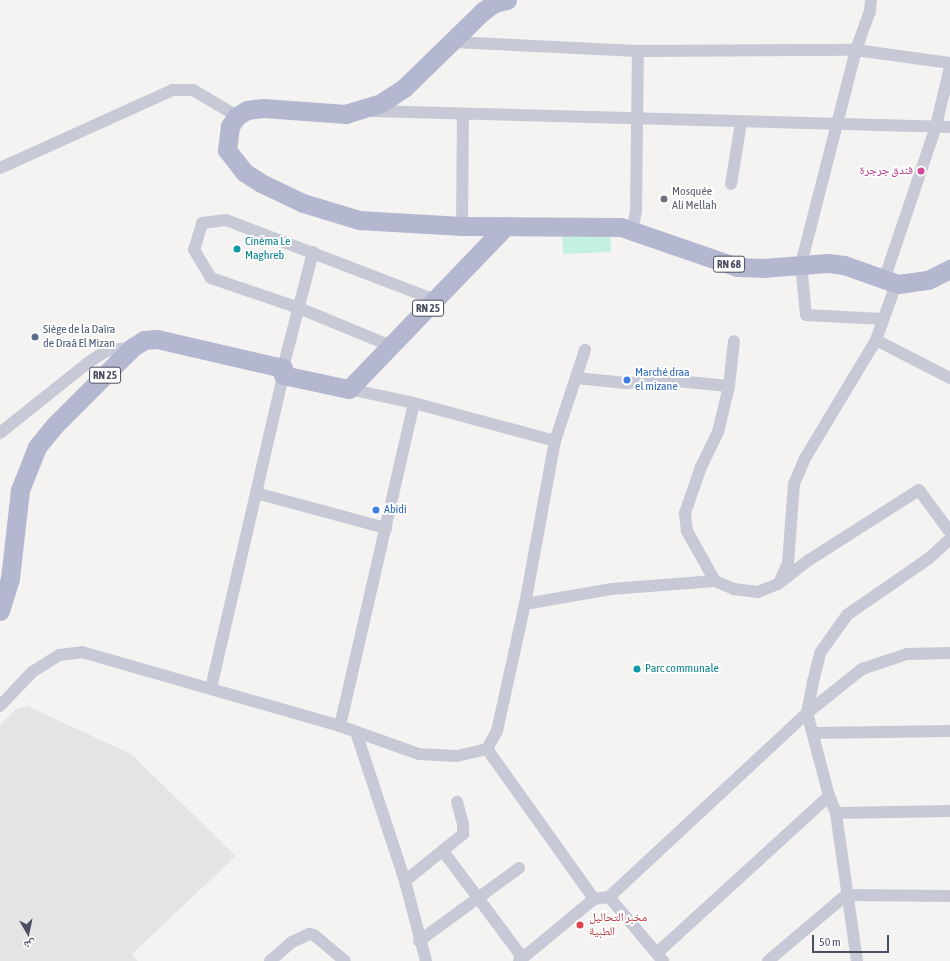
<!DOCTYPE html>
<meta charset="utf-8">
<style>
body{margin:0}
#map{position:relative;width:950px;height:961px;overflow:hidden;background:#f4f3f2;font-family:"Asap Condensed","Noto Naskh Arabic",sans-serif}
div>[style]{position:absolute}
.education>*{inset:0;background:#e5e3e4}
.green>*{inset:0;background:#c3f0e3}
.minor>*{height:12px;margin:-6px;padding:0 6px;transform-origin:6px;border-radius:6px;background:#c7cad6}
.primary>*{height:19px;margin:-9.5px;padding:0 9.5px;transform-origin:9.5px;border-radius:9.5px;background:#b3b8d0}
.dots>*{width:11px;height:11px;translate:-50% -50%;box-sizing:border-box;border:2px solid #fff;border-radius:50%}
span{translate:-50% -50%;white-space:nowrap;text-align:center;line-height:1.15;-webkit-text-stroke:4px #fff;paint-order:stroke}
.shield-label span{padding:1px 3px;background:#fff;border:1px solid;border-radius:3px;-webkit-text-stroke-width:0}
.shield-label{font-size:11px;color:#4a4e60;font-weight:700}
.hotel-label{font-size:12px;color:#b23c85}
.right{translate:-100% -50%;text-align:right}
.worship-label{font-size:12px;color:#5b616d}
.left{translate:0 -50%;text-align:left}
.culture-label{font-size:12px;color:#0d838f}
.service-label{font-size:12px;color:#4e5e75}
.shop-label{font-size:12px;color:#366cbe}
.health-label{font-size:12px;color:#be3a42}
.north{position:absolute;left:8px;top:913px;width:40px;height:40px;-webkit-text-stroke:3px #fff;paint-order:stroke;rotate:171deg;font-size:11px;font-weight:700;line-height:16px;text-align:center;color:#4a4e60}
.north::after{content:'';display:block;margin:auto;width:14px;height:18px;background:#4a4e60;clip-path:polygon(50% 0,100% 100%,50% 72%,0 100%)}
.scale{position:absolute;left:812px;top:935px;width:77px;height:18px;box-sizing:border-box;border:2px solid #4a4e60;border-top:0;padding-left:5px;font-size:12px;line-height:14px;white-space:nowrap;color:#4a4e60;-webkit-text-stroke:3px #fff;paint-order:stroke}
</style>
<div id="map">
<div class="education">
<div style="clip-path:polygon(27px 706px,131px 754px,236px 856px,132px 954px,138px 961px,0 961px,0 725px,15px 710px)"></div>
</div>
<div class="green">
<div style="clip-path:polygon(610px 231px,611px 252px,563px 254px,562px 233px)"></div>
</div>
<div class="minor">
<div style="left:871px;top:0;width:11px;rotate:95deg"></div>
<div style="left:870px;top:11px;width:41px;rotate:109.7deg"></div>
<div style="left:856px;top:50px;width:221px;rotate:104.4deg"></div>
<div style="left:801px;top:264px;width:51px;rotate:84.4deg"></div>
<div style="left:806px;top:315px;width:77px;rotate:3deg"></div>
<div style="left:453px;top:42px;width:185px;rotate:2.8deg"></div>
<div style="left:638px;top:51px;width:218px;rotate:-0.3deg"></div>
<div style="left:856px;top:50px;width:95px;rotate:7.9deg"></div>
<div style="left:370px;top:111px;width:580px;rotate:1.58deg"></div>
<div style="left:0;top:168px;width:190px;rotate:-24.3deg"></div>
<div style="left:173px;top:90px;width:20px"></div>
<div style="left:193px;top:90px;width:51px;rotate:30.6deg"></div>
<div style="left:731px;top:184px;width:62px;rotate:-80.7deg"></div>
<div style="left:462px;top:226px;width:111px;rotate:-89.5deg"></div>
<div style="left:632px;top:230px;width:19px;rotate:-78deg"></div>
<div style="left:636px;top:211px;width:160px;rotate:-89.3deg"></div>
<div style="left:884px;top:280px;width:163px;rotate:-71.3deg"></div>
<div style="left:936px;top:126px;width:61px;rotate:-76.7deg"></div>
<div style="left:876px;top:340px;width:83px;rotate:27.2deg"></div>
<div style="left:391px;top:346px;width:100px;rotate:-157.6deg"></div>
<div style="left:299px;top:308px;width:93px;rotate:-161.2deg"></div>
<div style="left:211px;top:278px;width:33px;rotate:-121deg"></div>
<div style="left:194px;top:250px;width:28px;rotate:-73deg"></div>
<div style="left:202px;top:223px;width:24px;rotate:-7deg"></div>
<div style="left:226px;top:220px;width:225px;rotate:20.9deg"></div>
<div style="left:283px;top:368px;width:120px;rotate:-75.5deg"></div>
<div style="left:576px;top:378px;width:50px;rotate:5.7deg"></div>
<div style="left:626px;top:383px;width:51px;rotate:-2.2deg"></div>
<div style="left:677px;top:381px;width:52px;rotate:5.5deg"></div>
<div style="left:729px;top:386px;width:47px;rotate:103.4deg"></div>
<div style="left:718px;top:432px;width:39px;rotate:116deg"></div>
<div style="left:701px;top:467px;width:49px;rotate:109.2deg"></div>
<div style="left:685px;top:513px;width:18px;rotate:84deg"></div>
<div style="left:687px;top:531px;width:57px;rotate:60.8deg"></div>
<div style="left:729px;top:386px;width:45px;rotate:-83.7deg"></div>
<div style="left:0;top:433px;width:114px;rotate:-38.6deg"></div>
<div style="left:89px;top:362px;width:20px;rotate:-33deg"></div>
<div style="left:106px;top:351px;width:27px;rotate:-8deg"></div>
<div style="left:555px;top:441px;width:96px;rotate:-71.8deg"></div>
<div style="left:256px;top:493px;width:135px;rotate:15.1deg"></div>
<div style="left:780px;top:581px;width:20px;rotate:-66deg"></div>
<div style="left:788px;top:563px;width:79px;rotate:-85.7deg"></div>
<div style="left:794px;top:484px;width:26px;rotate:-67deg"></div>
<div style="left:804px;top:460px;width:140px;rotate:-59deg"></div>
<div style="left:876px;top:340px;width:59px;rotate:-70.3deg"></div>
<div style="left:525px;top:604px;width:87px;rotate:-9.9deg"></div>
<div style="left:611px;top:589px;width:104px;rotate:-4.4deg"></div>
<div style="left:715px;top:581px;width:21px;rotate:23deg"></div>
<div style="left:734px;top:589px;width:24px;rotate:7deg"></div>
<div style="left:758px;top:592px;width:22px;rotate:-22deg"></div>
<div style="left:778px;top:584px;width:39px;rotate:-38deg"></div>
<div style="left:809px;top:560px;width:130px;rotate:-32.5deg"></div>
<div style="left:919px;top:490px;width:52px;rotate:53.6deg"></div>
<div style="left:211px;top:688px;width:321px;rotate:-77deg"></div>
<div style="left:0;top:706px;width:47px;rotate:-46.7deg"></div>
<div style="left:32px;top:672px;width:32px;rotate:-32deg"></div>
<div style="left:59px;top:655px;width:23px;rotate:-7deg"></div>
<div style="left:82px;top:652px;width:268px;rotate:16deg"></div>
<div style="left:340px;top:726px;width:84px;rotate:19.5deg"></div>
<div style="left:419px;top:754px;width:38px;rotate:3deg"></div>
<div style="left:457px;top:756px;width:31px;rotate:-13deg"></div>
<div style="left:487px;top:749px;width:21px;rotate:-61deg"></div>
<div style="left:497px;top:731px;width:130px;rotate:-77.6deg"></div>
<div style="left:525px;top:604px;width:166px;rotate:-79.6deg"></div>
<div style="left:555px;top:441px;width:146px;rotate:-164.9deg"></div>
<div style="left:414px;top:403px;width:66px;rotate:-167.8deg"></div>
<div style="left:340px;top:726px;width:331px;rotate:-77.1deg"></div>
<div style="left:356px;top:732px;width:157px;rotate:71.8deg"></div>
<div style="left:405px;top:881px;width:83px;rotate:75.3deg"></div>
<div style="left:813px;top:733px;width:137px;rotate:-0.8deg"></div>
<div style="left:487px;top:749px;width:184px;rotate:54.5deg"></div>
<div style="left:836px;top:813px;width:114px;rotate:-1deg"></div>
<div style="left:443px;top:851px;width:132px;rotate:53.3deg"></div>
<div style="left:405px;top:881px;width:75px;rotate:-39deg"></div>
<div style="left:463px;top:834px;width:10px;rotate:-90deg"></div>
<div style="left:463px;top:824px;width:23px;rotate:-105deg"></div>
<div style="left:609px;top:897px;width:84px;rotate:49.8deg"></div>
<div style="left:419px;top:941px;width:124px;rotate:-36.1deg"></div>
<div style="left:657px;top:953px;width:233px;rotate:-42.4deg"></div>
<div style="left:270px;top:961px;width:29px;rotate:-41deg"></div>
<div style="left:292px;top:942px;width:19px;rotate:-25deg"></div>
<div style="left:309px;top:934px;width:5px;rotate:11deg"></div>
<div style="left:314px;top:935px;width:40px;rotate:40deg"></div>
<div style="left:519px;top:961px;width:97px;rotate:-39.6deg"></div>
<div style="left:594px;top:899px;width:15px;rotate:-8deg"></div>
<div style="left:609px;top:897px;width:270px;rotate:-42.9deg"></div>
<div style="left:807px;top:713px;width:70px;rotate:-38.7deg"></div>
<div style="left:862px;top:669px;width:47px;rotate:-18.4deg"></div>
<div style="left:907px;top:654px;width:43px;rotate:-1.3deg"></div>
<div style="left:768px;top:961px;width:102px;rotate:-40.2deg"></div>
<div style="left:846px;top:895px;width:104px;rotate:0.6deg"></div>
<div style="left:857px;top:961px;width:149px;rotate:-98.1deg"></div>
<div style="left:836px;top:813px;width:18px;rotate:-112deg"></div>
<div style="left:829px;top:796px;width:86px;rotate:-104.8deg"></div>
<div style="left:807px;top:713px;width:32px;rotate:-79deg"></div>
<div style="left:813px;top:682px;width:30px;rotate:-76deg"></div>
<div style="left:820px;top:653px;width:47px;rotate:-54.6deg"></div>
<div style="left:847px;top:615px;width:98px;rotate:-34.7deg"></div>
<div style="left:928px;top:559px;width:30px;rotate:-42deg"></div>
</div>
<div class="primary">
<div style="left:507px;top:0;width:13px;rotate:167deg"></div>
<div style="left:494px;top:3px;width:14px;rotate:144deg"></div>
<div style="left:483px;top:11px;width:110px;rotate:135.7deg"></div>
<div style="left:404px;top:88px;width:27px;rotate:147deg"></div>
<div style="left:381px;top:103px;width:37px;rotate:163deg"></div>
<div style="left:346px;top:114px;width:83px;rotate:-175.9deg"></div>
<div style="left:263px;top:108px;width:16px;rotate:173deg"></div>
<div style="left:247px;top:110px;width:12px;rotate:149deg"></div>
<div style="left:237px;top:116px;width:12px;rotate:125deg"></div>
<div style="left:230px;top:126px;width:24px;rotate:97deg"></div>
<div style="left:227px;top:150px;width:28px;rotate:52deg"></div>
<div style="left:244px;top:172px;width:20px;rotate:33deg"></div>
<div style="left:261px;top:183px;width:47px;rotate:25.5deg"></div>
<div style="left:303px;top:203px;width:59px;rotate:16.9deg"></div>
<div style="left:359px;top:220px;width:103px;rotate:3.3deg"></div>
<div style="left:462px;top:226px;width:159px;rotate:0.4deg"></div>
<div style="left:621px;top:227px;width:123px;rotate:19deg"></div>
<div style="left:737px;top:267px;width:25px;rotate:2deg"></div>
<div style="left:762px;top:268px;width:66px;rotate:-4.3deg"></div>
<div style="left:828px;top:263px;width:16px;rotate:7deg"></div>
<div style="left:844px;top:265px;width:57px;rotate:19.4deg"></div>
<div style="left:898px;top:284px;width:30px;rotate:-8deg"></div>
<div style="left:928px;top:280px;width:25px;rotate:-27deg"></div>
<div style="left:0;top:611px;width:34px;rotate:-73deg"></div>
<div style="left:10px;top:578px;width:89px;rotate:-83.5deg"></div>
<div style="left:20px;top:490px;width:46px;rotate:-68.4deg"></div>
<div style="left:37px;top:447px;width:27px;rotate:-51deg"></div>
<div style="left:54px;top:426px;width:112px;rotate:-45deg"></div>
<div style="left:133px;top:347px;width:13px;rotate:-32deg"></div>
<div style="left:144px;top:340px;width:13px;rotate:-4deg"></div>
<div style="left:157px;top:339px;width:129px;rotate:13deg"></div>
<div style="left:283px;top:368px;width:7px;rotate:90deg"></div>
<div style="left:283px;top:375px;width:67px;rotate:12deg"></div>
<div style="left:349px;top:389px;width:226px;rotate:-46.1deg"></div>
</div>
<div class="dots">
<div style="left:921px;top:171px;background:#d1479c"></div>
<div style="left:664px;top:199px;background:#6b7280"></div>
<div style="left:237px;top:249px;background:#0f9aa8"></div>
<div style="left:35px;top:337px;background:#5c6f8a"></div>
<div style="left:627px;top:380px;background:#3f7fe0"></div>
<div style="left:376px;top:510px;background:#3f7fe0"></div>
<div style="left:637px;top:669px;background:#0f9aa8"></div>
<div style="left:580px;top:925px;background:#e0444e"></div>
</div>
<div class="shield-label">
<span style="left:729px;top:264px">RN 68</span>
<span style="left:428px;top:308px">RN 25</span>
<span style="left:105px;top:375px">RN 25</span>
</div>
<div class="hotel-label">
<span class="right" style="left:913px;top:171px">فندق جرجرة</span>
</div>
<div class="worship-label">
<span class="left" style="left:672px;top:199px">Mosquée<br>Ali Mellah</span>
</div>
<div class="culture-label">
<span class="left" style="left:245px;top:249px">Cinéma Le<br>Maghreb</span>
<span class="left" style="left:645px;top:669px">Parc communale</span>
</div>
<div class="service-label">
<span class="left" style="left:43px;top:337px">Siège de la Daïra<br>de Draâ El Mizan</span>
</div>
<div class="shop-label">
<span class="left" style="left:635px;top:380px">Marché draa<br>el mizane</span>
<span class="left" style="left:384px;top:510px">Abidi</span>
</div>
<div class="health-label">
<span class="left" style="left:589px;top:925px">مخبر التحاليل<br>الطبية</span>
</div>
<div class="north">ش</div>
<div class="scale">50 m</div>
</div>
